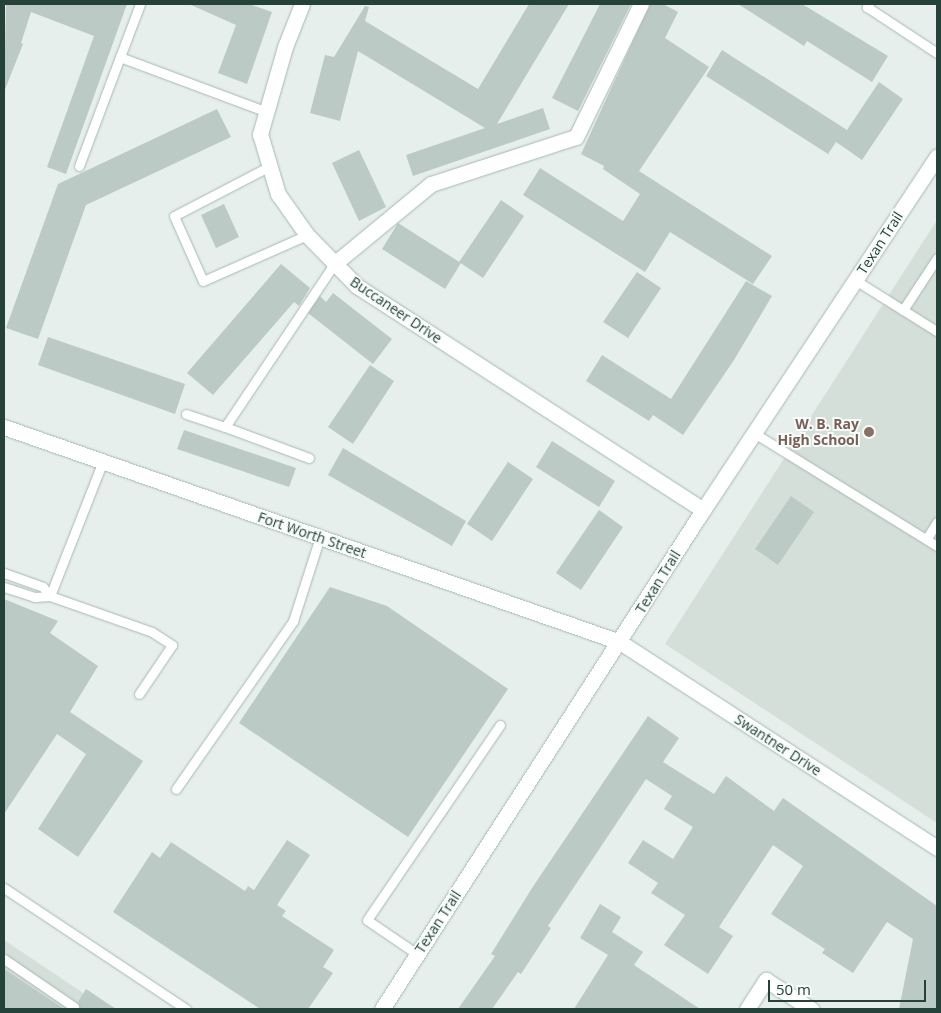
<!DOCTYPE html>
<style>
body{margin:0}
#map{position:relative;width:941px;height:1013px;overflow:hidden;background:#e6efeb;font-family:"Open Sans",sans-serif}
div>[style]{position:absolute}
.built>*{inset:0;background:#d4dfda}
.building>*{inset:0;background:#bbcac4}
.roads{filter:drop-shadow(0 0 1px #a8b8b2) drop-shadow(0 0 1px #a8b8b2)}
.lane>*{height:9px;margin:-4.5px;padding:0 4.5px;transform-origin:4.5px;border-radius:4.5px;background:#fff}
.street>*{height:15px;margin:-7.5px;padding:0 7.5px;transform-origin:7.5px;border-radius:7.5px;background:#fff}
.secondary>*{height:15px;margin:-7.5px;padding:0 7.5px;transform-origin:7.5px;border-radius:7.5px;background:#fff}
.dots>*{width:14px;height:14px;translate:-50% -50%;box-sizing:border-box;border:2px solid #f7fbf9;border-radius:50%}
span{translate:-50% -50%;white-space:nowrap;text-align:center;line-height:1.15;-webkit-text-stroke:4px #f7fbf9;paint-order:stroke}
.street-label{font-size:14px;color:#24423a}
.education-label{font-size:14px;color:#785e54;font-weight:700}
.right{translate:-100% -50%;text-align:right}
.frame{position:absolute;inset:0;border:5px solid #24423a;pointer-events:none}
.scale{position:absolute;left:768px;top:980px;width:158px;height:22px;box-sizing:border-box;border:2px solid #24423a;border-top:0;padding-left:6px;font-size:15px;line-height:18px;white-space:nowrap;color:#24423a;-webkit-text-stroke:4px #f7fbf9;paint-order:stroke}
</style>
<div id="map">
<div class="built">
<div style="clip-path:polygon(937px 220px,937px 823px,665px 644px)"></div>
<div style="clip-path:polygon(4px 940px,107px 1009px,4px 1009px)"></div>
</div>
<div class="building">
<div style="clip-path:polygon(6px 4px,127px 4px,66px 174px,47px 167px,94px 36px,31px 12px,21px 43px,23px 44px,4px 92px)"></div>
<div style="clip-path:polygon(189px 4px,249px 4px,272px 12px,247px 84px,218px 73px,236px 25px)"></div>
<div style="clip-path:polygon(529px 4px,569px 4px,497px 124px,543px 108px,550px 129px,413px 176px,406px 155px,485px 128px,358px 51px,340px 121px,310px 113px,325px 55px,334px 57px,365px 6px,369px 7px,365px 21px,478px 89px)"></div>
<div style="clip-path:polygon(600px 4px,631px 4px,578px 111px,552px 98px)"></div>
<div style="clip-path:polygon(650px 4px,663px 4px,678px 12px,665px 38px,709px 67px,639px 171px,772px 256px,753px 284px,670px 232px,645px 272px,523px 195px,540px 168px,623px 221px,640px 194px,603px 169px,604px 166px,581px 154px)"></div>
<div style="clip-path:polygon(738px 4px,802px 4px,888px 56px,872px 82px,807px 41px,804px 46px)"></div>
<div style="clip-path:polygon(722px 50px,847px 130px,879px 82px,903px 99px,862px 160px,836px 142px,828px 154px,706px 76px)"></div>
<div style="clip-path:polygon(217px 109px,231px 137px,86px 205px,38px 339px,6px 328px,58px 184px)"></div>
<div style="clip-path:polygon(359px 150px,386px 207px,359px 221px,332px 163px)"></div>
<div style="clip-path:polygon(501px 200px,524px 216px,483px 278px,459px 262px)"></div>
<div style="clip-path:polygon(224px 204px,239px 237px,216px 248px,201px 215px)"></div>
<div style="clip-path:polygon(398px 223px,461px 263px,445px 289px,382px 249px)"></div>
<div style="clip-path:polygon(281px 264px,310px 288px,299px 306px,294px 302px,213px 395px,187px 373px)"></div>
<div style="clip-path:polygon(637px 272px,661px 288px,628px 338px,603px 322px)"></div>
<div style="clip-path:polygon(746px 281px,772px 296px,734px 360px,683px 435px,653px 415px,649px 421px,586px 381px,602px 355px,671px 399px)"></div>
<div style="clip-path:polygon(333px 293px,392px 339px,373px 364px,308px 313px,320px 296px,326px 302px)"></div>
<div style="clip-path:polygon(48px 337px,185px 384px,175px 414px,38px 365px)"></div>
<div style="clip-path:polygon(370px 365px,394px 381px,353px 444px,328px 427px)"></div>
<div style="clip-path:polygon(184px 430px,296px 468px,289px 487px,177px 449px)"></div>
<div style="clip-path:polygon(552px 441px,615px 481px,599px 507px,536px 467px)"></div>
<div style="clip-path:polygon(343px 448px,466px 521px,452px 546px,328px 475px)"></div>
<div style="clip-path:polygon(508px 462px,533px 479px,492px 541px,467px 524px)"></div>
<div style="clip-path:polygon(791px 496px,814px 512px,778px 565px,755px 549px)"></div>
<div style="clip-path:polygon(599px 510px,623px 527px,581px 590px,556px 573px)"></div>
<div style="clip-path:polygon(330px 587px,387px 606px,508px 689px,408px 837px,239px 723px)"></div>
<div style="clip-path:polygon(4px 599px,58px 621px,50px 633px,98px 666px,70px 712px,143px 761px,78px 857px,38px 829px,86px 754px,57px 734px,4px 814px)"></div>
<div style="clip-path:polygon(648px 716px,679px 738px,663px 762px,714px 794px,726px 776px,774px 811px,783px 798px,937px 906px,937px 1009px,899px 1009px,913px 939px,887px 922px,853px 973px,822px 953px,825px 949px,771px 914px,803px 866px,773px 845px,719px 927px,733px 936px,708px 974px,664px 945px,685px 915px,651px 893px,658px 883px,628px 863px,643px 840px,673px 859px,693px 827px,664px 809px,672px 796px,646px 779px,548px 926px,551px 928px,521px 974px,518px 972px,492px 1009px,458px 1009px,495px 956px,491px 954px,532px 888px)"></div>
<div style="clip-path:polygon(287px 840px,310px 855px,277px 905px,286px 911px,282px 916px,334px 950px,323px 967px,333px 973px,308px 1009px,260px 1009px,113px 912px,152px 852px,160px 858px,171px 842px,245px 891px,248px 886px,254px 890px)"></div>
<div style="clip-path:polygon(600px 904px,621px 917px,612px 932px,643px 952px,634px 965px,700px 1009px,574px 1009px,608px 955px,580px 938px)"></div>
<div style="clip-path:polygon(4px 969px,64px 1009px,4px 1009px)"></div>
<div style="clip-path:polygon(86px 989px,116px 1009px,80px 1009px,78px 1002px)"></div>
</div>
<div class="roads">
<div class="lane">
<div style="left:869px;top:4px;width:4px;rotate:124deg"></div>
<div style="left:867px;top:7px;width:84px;rotate:33.3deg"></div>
<div style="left:120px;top:57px;width:57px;rotate:-69.3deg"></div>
<div style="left:79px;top:166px;width:116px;rotate:-69.4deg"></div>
<div style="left:120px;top:57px;width:157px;rotate:20.5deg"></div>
<div style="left:270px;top:166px;width:108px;rotate:152.5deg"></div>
<div style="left:174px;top:216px;width:71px;rotate:66deg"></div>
<div style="left:203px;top:281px;width:114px;rotate:-23.9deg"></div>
<div style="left:855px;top:280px;width:57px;rotate:32deg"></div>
<div style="left:903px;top:310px;width:62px;rotate:-56.8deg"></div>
<div style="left:903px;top:310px;width:40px;rotate:32deg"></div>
<div style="left:186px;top:414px;width:41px;rotate:18.4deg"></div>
<div style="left:754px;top:433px;width:215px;rotate:31.7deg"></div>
<div style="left:309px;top:458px;width:90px;rotate:-159.7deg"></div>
<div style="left:225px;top:427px;width:196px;rotate:-56.2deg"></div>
<div style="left:927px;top:538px;width:19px;rotate:-58deg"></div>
<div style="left:4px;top:573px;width:41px;rotate:19.7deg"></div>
<div style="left:43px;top:587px;width:11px;rotate:52deg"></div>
<div style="left:50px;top:596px;width:108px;rotate:19.4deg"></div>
<div style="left:152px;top:632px;width:24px;rotate:33deg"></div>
<div style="left:172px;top:645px;width:59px;rotate:124deg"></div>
<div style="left:4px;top:587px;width:33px;rotate:18deg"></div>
<div style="left:35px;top:597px;width:15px;rotate:-4deg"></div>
<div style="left:50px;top:596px;width:145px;rotate:-68.6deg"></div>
<div style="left:176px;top:789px;width:205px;rotate:-55.1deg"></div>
<div style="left:293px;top:621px;width:88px;rotate:-72.2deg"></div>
<div style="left:4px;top:888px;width:219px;rotate:33.6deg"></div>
<div style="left:417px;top:954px;width:60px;rotate:-145.8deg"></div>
<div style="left:367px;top:920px;width:236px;rotate:-55.7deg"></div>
<div style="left:4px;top:959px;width:85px;rotate:34.4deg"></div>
</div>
<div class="street">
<div style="left:302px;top:4px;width:46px;rotate:111.6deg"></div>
<div style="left:285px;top:47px;width:91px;rotate:106deg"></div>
<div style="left:260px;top:134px;width:63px;rotate:73.3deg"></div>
<div style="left:278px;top:194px;width:50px;rotate:54.7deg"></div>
<div style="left:307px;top:235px;width:71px;rotate:45.6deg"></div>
<div style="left:357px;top:286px;width:412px;rotate:32.9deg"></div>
<div style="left:334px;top:264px;width:126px;rotate:-39.5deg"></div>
<div style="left:431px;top:184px;width:152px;rotate:-18deg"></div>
<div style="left:576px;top:137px;width:148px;rotate:-64deg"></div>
<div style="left:4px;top:427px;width:652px;rotate:19.24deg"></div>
<div style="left:620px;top:642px;width:378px;rotate:33deg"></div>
<div style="left:747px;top:1009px;width:35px;rotate:-57deg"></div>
<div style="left:766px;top:980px;width:54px;rotate:32.8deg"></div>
</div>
<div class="secondary">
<div style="left:382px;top:1009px;width:593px;rotate:-57.25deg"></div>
<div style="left:703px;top:510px;width:424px;rotate:-56.5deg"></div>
</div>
</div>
<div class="dots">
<div style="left:869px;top:432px;background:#8d6e63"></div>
</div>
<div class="street-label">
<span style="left:880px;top:243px;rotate:-57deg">Texan Trail</span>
<span style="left:396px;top:310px;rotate:34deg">Buccaneer Drive</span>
<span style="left:312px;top:535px;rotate:19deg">Fort Worth Street</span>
<span style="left:658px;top:582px;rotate:-58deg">Texan Trail</span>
<span style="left:778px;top:745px;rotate:33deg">Swantner Drive</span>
<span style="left:438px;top:922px;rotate:-57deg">Texan Trail</span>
</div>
<div class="education-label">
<span class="right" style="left:859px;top:432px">W. B. Ray<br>High School</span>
</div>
<div class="frame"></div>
<div class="scale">50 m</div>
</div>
